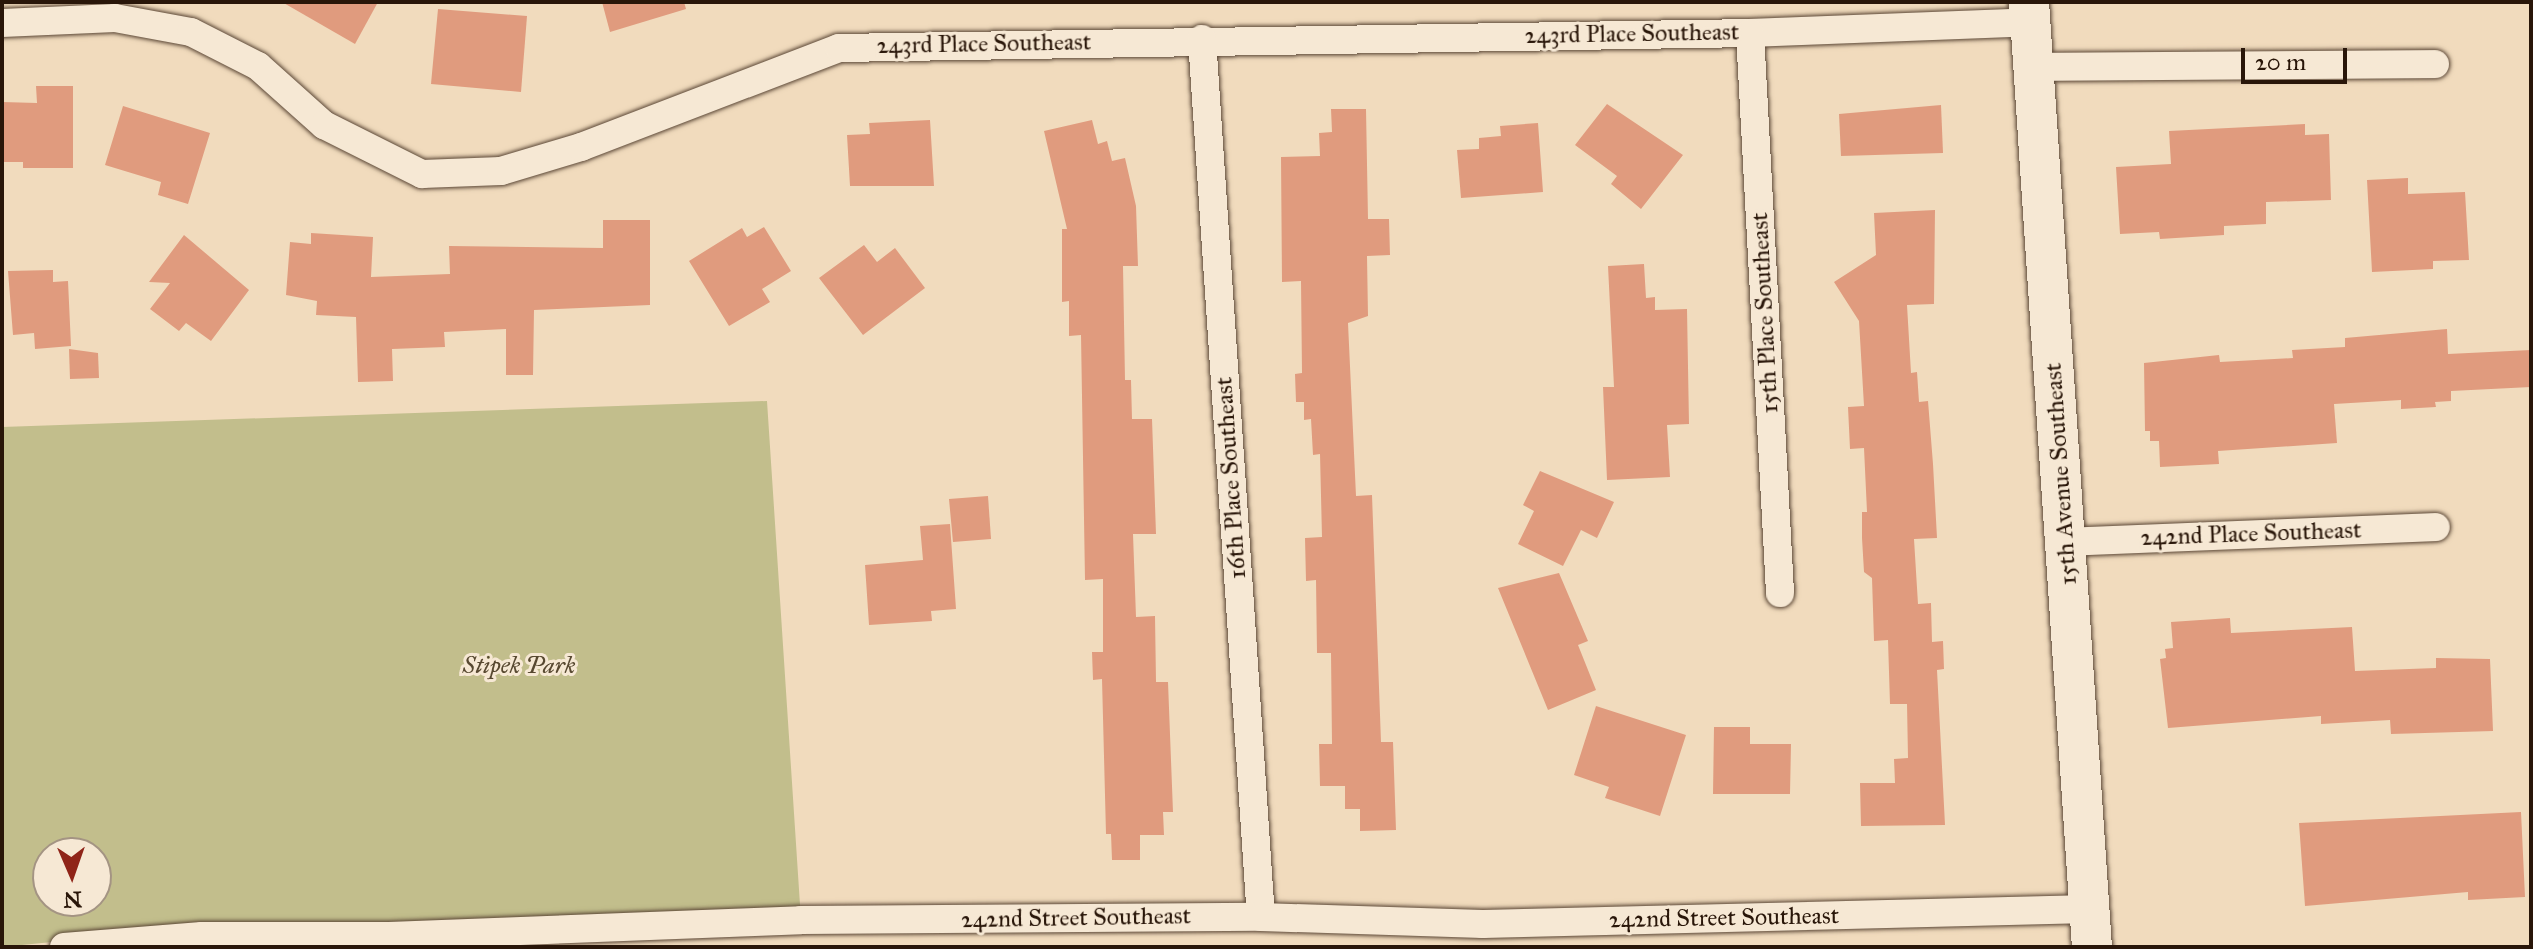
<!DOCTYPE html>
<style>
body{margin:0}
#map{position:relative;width:2533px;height:949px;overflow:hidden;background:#f1dbbd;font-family:"IM FELL Great Primer",serif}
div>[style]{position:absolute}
.green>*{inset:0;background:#c2be8c}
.building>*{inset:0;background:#e09b7e}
.roads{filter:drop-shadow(0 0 2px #5b4736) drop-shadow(0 0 2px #5b4736)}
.street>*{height:28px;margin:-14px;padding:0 14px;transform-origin:14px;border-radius:14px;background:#f6e8d4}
.secondary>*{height:40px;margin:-20px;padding:0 20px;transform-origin:20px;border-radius:20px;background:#f6e8d4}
span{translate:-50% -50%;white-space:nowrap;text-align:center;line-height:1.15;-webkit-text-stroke:6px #f6e8d4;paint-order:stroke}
.street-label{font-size:24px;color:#291609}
.park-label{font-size:24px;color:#574830;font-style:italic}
.frame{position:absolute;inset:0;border:4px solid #291609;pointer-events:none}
.north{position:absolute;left:32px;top:837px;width:80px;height:80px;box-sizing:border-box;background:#f6e8d4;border:2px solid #a49483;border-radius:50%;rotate:178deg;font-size:22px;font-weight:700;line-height:32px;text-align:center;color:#291609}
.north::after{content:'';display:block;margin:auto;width:28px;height:36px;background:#8f2418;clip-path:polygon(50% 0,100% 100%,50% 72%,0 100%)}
.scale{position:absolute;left:2241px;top:48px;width:106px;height:36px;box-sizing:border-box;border:4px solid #291609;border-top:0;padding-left:10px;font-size:24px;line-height:28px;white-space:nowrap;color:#291609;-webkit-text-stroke:6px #f6e8d4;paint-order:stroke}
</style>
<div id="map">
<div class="green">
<div style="clip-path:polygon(evenodd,767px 401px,801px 920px,212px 926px,2px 947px,2px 427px,767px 401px,48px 853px,96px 853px,96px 901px,48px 901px,48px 853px)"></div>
</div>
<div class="building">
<div style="clip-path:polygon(282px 2px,378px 2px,355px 44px)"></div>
<div style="clip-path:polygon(602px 2px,684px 2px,686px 9px,610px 32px)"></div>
<div style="clip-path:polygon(438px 9px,527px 16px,521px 92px,431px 84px)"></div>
<div style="clip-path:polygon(36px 86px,73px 86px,73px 168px,23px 168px,23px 162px,2px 162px,2px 102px,37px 103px)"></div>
<div style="clip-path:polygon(1607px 104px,1683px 155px,1641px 209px,1611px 184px,1617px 176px,1575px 145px)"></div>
<div style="clip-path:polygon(1941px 105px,1943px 153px,1841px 156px,1839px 114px)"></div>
<div style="clip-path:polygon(123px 106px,210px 133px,188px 204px,158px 195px,161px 182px,105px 165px)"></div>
<div style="clip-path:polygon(1331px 109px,1366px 109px,1368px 219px,1389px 219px,1390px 255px,1367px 256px,1368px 316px,1348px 323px,1356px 496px,1372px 495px,1381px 742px,1393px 742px,1396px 830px,1360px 831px,1360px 809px,1345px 809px,1345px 786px,1320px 786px,1319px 744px,1332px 744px,1331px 653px,1317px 653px,1316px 580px,1306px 581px,1305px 538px,1322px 537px,1320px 454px,1313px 455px,1311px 419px,1304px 420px,1304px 402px,1296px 402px,1295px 374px,1302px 373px,1301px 281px,1282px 282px,1281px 157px,1320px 156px,1319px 133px,1332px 132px)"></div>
<div style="clip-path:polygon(930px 120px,934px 186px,850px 186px,847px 135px,870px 134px,869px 123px)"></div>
<div style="clip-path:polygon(1092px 120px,1098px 144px,1107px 141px,1112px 161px,1125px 158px,1136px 206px,1138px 266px,1123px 266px,1125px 380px,1131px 380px,1132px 419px,1152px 419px,1156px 534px,1133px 534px,1136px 617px,1155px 616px,1156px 682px,1168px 682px,1173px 812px,1163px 812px,1164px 835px,1140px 835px,1140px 860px,1112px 860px,1111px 834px,1106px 834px,1102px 679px,1093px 680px,1092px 652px,1103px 652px,1103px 579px,1085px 580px,1081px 335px,1069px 336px,1069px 301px,1062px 302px,1062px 229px,1067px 229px,1044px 131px)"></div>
<div style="clip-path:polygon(1538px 123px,1543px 192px,1461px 198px,1457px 150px,1479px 149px,1479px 138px,1501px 136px,1500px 126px)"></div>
<div style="clip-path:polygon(2305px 124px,2305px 135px,2329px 134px,2331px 200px,2266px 202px,2266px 224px,2224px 226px,2224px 235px,2160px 239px,2159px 232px,2120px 234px,2116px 167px,2171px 164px,2169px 131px)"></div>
<div style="clip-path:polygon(2408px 178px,2408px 194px,2465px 192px,2469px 260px,2433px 261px,2433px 269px,2372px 272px,2367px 180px)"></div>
<div style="clip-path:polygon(1935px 210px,1934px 304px,1907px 305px,1911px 373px,1917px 372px,1919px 402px,1928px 401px,1933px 464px,1937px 538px,1914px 539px,1918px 604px,1931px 603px,1932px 642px,1943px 641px,1944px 669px,1937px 670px,1945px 825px,1861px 826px,1860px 783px,1895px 783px,1894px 759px,1908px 758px,1907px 704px,1890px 704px,1888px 640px,1874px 641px,1872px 578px,1864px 572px,1862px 538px,1862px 512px,1867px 512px,1864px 448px,1850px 449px,1848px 407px,1864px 406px,1859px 321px,1834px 282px,1876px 255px,1874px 213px)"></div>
<div style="clip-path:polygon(603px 220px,650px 220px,650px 305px,534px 310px,533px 375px,506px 375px,506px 329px,444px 332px,445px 347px,392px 349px,393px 381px,358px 382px,356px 317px,316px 315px,317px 301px,286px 295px,290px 242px,311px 244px,311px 233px,373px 237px,371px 277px,450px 274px,449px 246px,603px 248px)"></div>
<div style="clip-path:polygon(764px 227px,791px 271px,762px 289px,770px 302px,729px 326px,689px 261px,742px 228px,747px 237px)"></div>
<div style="clip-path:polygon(184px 235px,249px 290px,211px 341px,186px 323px,179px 331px,150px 309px,170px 283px,149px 282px)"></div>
<div style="clip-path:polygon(864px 245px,877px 262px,895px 248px,925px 288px,863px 335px,819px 278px)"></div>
<div style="clip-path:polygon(1644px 264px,1646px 298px,1655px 297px,1655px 310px,1687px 309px,1689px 424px,1667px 425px,1670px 477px,1607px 480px,1603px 387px,1614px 387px,1608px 266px)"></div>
<div style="clip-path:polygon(53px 270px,53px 282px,68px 281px,71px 346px,35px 349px,34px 333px,13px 335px,8px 271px)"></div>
<div style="clip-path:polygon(2447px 329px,2448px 354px,2531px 350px,2531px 387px,2451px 391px,2451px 401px,2435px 402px,2436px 407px,2401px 409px,2401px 400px,2334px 404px,2337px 443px,2218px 451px,2219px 464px,2160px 467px,2159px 441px,2150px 441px,2150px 431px,2145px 431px,2144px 363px,2219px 355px,2220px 362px,2293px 358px,2292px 350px,2345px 347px,2345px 338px)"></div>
<div style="clip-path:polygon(69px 349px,98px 353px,99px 378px,70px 379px)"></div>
<div style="clip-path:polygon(1540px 471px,1614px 502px,1597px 538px,1581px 530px,1563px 566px,1518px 544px,1534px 511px,1523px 505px)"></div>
<div style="clip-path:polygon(988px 496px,991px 539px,953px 542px,949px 499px)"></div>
<div style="clip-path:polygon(950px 524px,956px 609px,931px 611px,932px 621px,869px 625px,865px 565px,923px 560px,920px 526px)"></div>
<div style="clip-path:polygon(1559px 573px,1588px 641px,1578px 645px,1596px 690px,1548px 710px,1498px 588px)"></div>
<div style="clip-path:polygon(2230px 618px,2231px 633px,2352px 627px,2355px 671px,2436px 668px,2436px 658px,2490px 659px,2493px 731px,2391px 734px,2390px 720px,2321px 724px,2321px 716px,2168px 728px,2160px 659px,2166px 658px,2165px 649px,2173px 648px,2171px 622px)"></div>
<div style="clip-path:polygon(1596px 706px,1686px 735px,1660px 816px,1605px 798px,1609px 787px,1574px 775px)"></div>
<div style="clip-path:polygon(1714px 727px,1750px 727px,1750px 744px,1791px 744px,1790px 794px,1713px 794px)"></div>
<div style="clip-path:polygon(2521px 812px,2525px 897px,2468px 900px,2468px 892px,2305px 906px,2299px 823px)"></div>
</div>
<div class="roads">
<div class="street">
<div style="left:2px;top:23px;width:113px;rotate:-2.5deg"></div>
<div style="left:115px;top:18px;width:77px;rotate:10.4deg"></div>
<div style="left:191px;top:32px;width:75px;rotate:26.9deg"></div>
<div style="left:258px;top:66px;width:89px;rotate:41.8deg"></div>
<div style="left:324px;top:125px;width:110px;rotate:26.6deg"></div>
<div style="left:422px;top:174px;width:79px;rotate:-2.2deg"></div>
<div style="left:501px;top:171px;width:84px;rotate:-16.7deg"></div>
<div style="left:581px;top:147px;width:276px;rotate:-21deg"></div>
<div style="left:839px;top:48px;width:911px;rotate:-0.94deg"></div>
<div style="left:1750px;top:33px;width:280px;rotate:-2.2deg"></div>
<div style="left:1750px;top:33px;width:561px;rotate:86.93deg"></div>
<div style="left:1202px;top:39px;width:880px;rotate:86.16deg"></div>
<div style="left:2034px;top:67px;width:401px;rotate:-0.4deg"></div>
<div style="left:2065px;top:542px;width:371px;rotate:-2.3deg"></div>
<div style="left:64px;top:947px;width:138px;rotate:-4.6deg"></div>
<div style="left:202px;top:936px;width:187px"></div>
<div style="left:389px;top:936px;width:412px;rotate:-2.2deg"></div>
<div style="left:801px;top:920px;width:460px;rotate:-0.4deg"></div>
<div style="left:1261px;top:917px;width:222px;rotate:1.8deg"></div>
<div style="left:1483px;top:924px;width:607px;rotate:-1.42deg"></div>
</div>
<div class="secondary">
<div style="left:2029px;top:2px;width:947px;rotate:86.19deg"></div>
</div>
</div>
<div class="street-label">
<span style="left:1632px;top:34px;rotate:-1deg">243rd Place Southeast</span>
<span style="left:984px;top:44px;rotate:-1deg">243rd Place Southeast</span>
<span style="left:1765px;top:313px;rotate:-93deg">15th Place Southeast</span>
<span style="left:2061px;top:474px;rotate:-94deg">15th Avenue Southeast</span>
<span style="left:1231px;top:478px;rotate:-94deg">16th Place Southeast</span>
<span style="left:2251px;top:534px;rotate:-2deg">242nd Place Southeast</span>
<span style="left:1076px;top:918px;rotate:-1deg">242nd Street Southeast</span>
<span style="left:1724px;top:918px;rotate:-1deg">242nd Street Southeast</span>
</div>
<div class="park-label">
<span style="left:519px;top:666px">Stipek Park</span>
</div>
<div class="frame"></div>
<div class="north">N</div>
<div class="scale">20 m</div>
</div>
